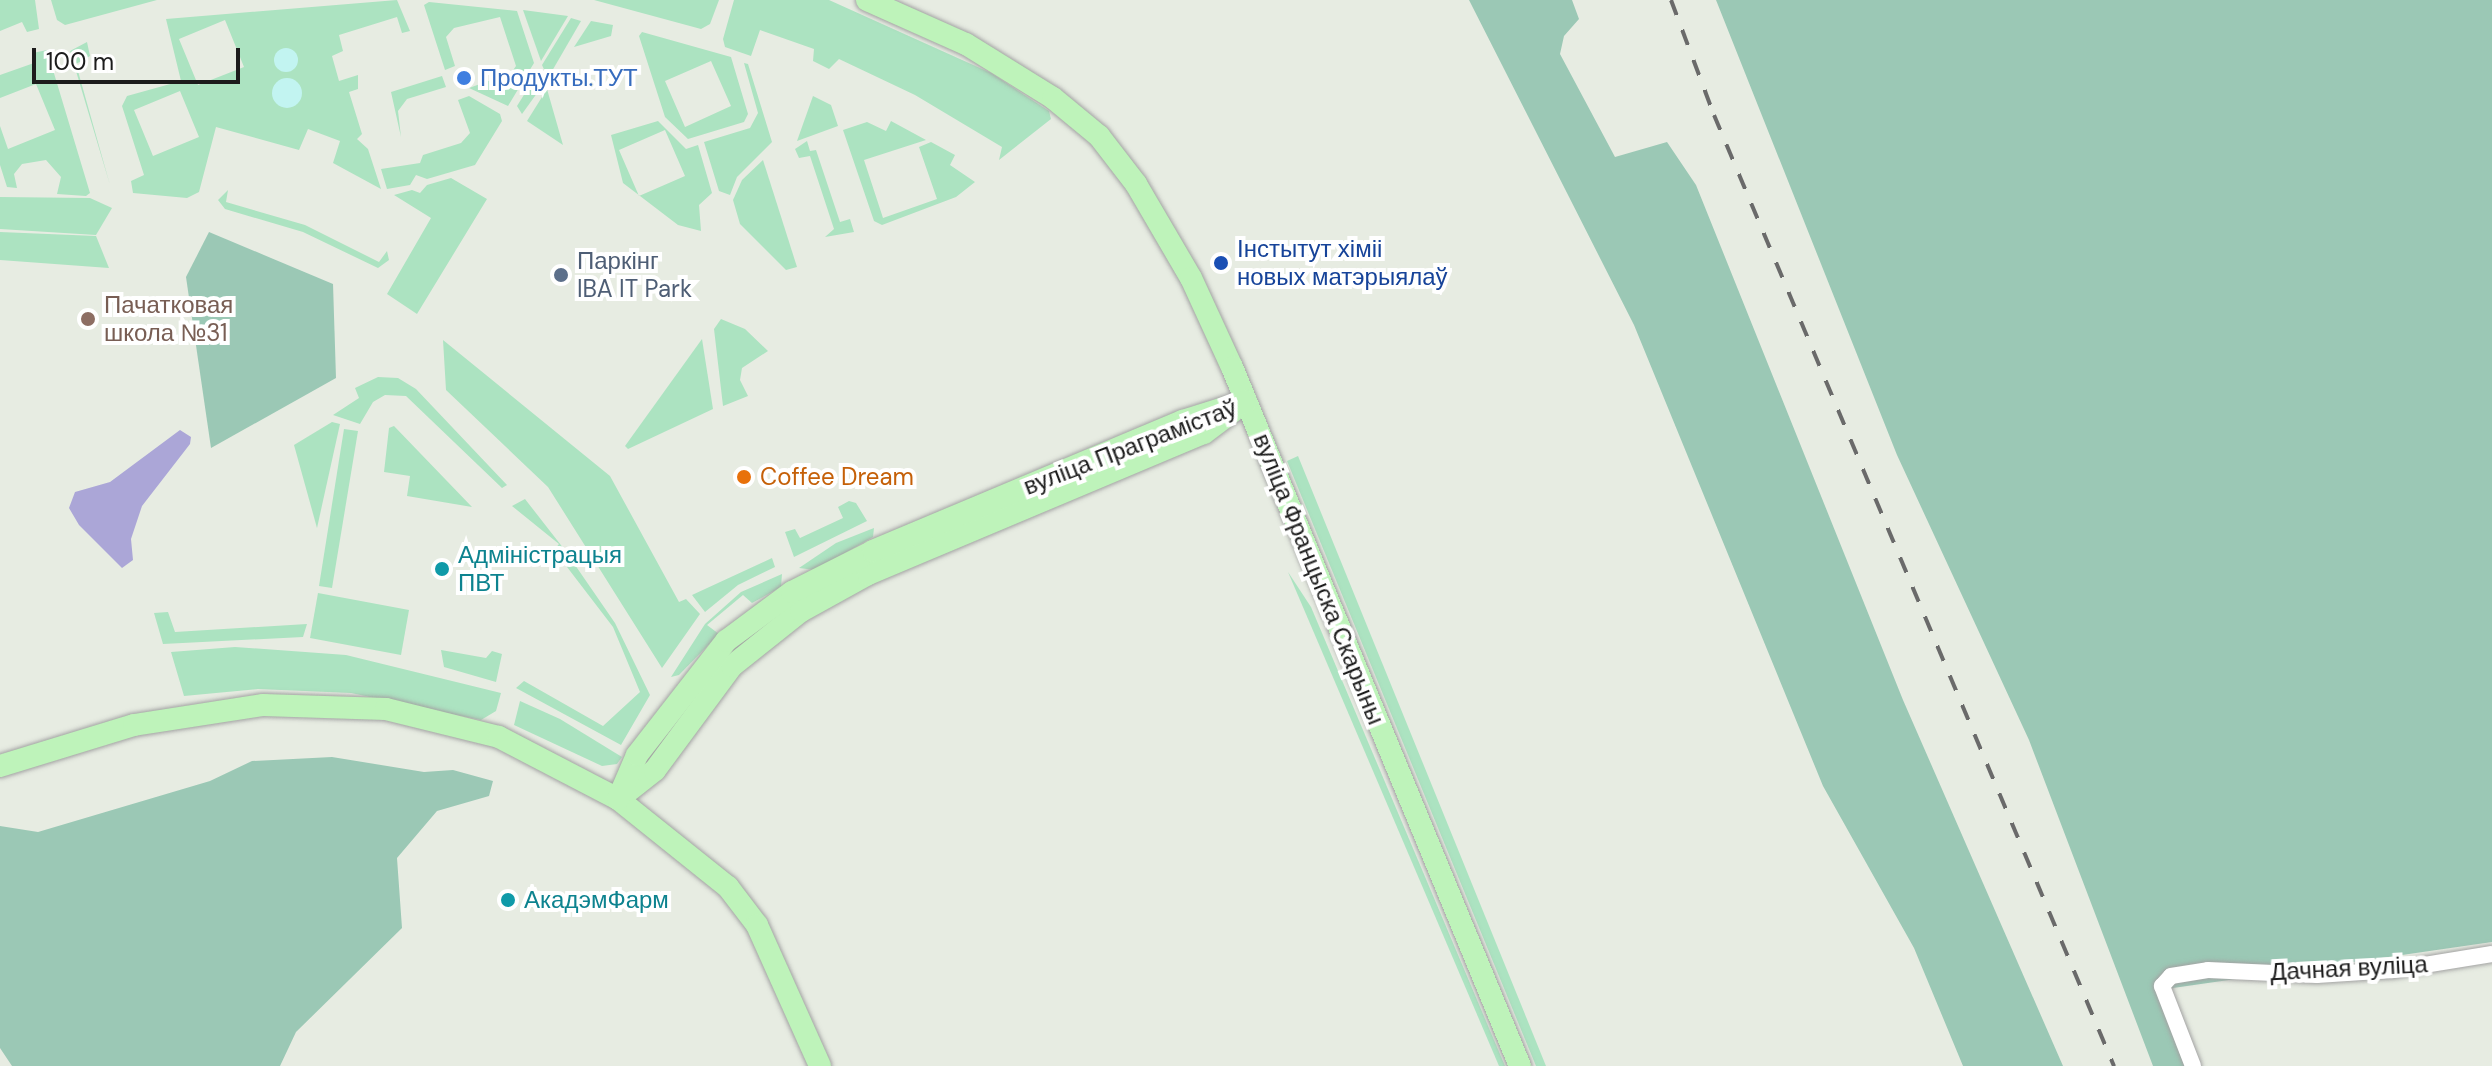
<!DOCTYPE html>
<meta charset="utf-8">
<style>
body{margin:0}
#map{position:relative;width:2492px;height:1066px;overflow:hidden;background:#e7ece2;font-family:"DM Sans",sans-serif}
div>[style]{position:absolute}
.grass>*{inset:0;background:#ace3c1}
.forest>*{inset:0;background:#9bc8b5}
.park>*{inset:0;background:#c2f4f1}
.round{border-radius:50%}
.water>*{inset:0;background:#aba6d7}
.roads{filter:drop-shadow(0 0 2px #a3a3a3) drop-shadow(0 0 2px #a3a3a3)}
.minor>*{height:16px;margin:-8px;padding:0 8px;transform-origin:8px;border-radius:8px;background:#fff}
.secondary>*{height:22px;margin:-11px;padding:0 11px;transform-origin:11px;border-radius:11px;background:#bef3ba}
.rail>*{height:4px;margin-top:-2px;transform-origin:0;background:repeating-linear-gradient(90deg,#6a6a6a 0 16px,transparent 0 32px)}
.dots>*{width:22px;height:22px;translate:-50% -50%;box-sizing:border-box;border:4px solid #fff;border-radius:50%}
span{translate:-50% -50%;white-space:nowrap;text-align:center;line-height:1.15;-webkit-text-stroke:8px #fff;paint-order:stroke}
.shop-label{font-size:24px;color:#366cbe}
.left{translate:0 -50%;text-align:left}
.transit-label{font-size:24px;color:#164399}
.service-label{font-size:24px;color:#4e5e75}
.education-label{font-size:24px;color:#785e54}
.street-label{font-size:24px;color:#1c1c1c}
.food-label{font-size:24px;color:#c56008}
.culture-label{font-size:24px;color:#0d838f}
.scale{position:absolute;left:32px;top:48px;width:208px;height:36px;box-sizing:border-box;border:4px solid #1c1c1c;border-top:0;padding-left:10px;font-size:24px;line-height:28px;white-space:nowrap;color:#1c1c1c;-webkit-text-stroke:6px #fff;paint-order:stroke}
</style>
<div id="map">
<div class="grass">
<div style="clip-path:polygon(0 0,35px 0,39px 29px,27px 32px,22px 22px,0 31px)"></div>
<div style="clip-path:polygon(51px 0,157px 0,65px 25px,57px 20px)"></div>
<div style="clip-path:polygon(evenodd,397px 0,410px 31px,402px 33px,397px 17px,339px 35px,343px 51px,332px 56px,339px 81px,358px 75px,358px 89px,349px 92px,362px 134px,357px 139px,368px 149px,381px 189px,333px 163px,340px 141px,308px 129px,299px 150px,216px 127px,199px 192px,187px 198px,133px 193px,131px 181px,144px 175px,122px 106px,127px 96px,181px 81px,166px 19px,397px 0,225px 20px,244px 67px,198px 85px,179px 39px,225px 20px,397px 0,180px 91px,199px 137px,153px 156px,134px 110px,180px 91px)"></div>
<div style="clip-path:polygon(594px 0,719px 0,710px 24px,701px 29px)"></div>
<div style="clip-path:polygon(734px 0,829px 0,991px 73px,1049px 111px,1051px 119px,999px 160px,1002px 147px,915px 95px,839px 59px,829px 69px,813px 61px,814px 49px,760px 30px,751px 56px,725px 47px,723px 39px)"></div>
<div style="clip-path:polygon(429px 2px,517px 11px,534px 63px,508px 106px,469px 88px,511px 73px,516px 66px,500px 17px,454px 28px,446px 37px,455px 66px,445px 70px,424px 5px)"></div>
<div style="clip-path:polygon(523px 10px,568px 16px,541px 61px)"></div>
<div style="clip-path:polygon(571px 18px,581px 21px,548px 78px,542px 65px)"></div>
<div style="clip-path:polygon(591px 21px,613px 25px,611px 36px,574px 47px)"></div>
<div style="clip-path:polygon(evenodd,642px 32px,731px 57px,748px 114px,744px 122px,688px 139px,665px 117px,639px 36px,642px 32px,711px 61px,731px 106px,685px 127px,665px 81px,711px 61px)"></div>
<div style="clip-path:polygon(87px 42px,90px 56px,76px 64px,110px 185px,70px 51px)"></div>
<div style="clip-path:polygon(572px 49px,547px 89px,563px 145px,527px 121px)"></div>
<div style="clip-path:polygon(47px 50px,90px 193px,86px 196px,57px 194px,61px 177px,46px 160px,22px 164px,14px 174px,17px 188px,7px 187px,0 165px,0 126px,8px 149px,55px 130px,36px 84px,0 98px,0 75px,34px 63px,33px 53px)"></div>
<div style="clip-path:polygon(744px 63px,748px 64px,772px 142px,737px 177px,730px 195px,719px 191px,704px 142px,750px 128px,758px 113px)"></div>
<div style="clip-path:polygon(540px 69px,545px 82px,522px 114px,517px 106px)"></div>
<div style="clip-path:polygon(442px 76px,446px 87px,407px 99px,398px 111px,401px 137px,391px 92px)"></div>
<div style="clip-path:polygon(469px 96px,500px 114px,502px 121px,475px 165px,427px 179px,416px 175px,410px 185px,387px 189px,381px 169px,420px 163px,423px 155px,461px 143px,470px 133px,458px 100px)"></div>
<div style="clip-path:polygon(813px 96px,831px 105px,838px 126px,797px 141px)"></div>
<div style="clip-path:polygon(evenodd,658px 121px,686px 149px,698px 145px,712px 193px,699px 205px,701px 231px,678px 225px,623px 183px,611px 135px,658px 121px,665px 130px,685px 176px,639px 196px,619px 150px,665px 130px)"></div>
<div style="clip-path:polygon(891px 121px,926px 140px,864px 160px,883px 218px,937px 199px,919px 147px,931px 142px,955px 155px,950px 165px,975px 182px,956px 197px,882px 225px,874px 221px,843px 130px,867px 122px,886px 131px)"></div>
<div style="clip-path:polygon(807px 141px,810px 151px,816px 150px,840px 222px,850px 219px,854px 232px,825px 237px,834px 229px,810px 156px,799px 158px,795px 149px)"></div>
<div style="clip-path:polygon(763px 160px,797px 267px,786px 270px,740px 224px,733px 200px,742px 180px)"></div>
<div style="clip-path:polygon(451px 178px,487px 199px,417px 314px,387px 294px,431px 218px,394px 195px,412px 190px,420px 193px,427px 185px)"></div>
<div style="clip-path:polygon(228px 190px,226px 202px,305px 225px,379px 262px,387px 251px,389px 260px,378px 268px,303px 232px,225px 209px,218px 200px)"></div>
<div style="clip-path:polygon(0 197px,90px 198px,112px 208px,96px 235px,0 229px)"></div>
<div style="clip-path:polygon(0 232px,96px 236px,109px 268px,0 260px)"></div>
<div style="clip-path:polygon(721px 319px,745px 329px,768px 351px,742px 368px,740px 380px,748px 396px,723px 406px,714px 329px)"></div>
<div style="clip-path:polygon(702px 339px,713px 409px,628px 449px,625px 446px)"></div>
<div style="clip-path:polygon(443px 340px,610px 476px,679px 602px,686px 599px,700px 614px,662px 668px,548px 487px,446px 390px)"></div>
<div style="clip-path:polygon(378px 377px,398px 378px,416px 389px,507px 485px,502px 488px,406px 396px,385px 395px,373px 402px,360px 424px,333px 415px,359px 398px,355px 388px)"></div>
<div style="clip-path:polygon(332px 422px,340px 424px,317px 528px,294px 445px)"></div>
<div style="clip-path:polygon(394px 426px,472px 507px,407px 496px,410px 476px,384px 472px,389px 428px)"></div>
<div style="clip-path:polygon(344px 429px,358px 431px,332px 588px,319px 586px)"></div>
<div style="clip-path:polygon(1298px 456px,1546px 1066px,1536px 1066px,1287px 461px)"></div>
<div style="clip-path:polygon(525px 499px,564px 549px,615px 623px,650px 695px,621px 745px,516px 688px,524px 681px,603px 726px,640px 692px,613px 627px,554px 550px,559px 544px,512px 506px)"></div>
<div style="clip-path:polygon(849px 501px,856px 503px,867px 521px,794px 557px,785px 532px,795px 529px,800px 538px,843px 518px,838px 507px)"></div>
<div style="clip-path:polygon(874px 528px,873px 537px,815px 570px,799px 568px,836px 543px)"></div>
<div style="clip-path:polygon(772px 558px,775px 567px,738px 585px,705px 612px,692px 595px)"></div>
<div style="clip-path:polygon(1288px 572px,1311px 607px,1505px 1066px,1499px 1066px)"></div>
<div style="clip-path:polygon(782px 574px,781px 587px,752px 603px,743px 595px,707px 625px,719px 634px,679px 675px,671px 677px,705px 624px,741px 592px)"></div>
<div style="clip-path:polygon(318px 593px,409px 610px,401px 655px,310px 638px)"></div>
<div style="clip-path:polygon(168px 612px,175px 632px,307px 624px,303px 637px,163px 644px,154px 613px)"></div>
<div style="clip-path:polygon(235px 647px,346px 655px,501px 693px,496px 711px,481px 720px,351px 693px,258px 689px,184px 696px,171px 652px)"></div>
<div style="clip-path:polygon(441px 650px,486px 658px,492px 651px,502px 654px,496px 682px,444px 667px)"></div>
<div style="clip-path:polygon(520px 701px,560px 719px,622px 757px,617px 764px,602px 766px,514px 725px)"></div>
</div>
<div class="forest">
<div style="clip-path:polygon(1469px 0,1572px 0,1579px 19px,1564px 36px,1560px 54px,1615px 157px,1667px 142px,1696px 185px,1903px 700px,2063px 1066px,1963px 1066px,1914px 948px,1823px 786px,1634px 325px)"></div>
<div style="clip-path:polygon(1716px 0,2492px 0,2492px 942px,2159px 990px,2189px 1066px,2153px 1066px,2029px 740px,1897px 455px)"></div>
<div style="clip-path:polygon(209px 232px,333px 284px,336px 378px,211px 448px,186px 277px)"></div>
<div style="clip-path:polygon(332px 757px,424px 772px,453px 770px,493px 781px,489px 796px,437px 811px,397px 858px,402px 928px,296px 1032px,280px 1066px,12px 1066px,0 1048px,0 826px,38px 832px,210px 781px,252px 761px)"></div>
</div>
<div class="park">
<div class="round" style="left:274px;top:48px;width:24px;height:24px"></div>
<div class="round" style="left:272px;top:78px;width:30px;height:30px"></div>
</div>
<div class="water">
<div style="clip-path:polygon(180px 430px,191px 437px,190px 444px,142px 506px,131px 539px,133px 560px,122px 568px,79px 525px,69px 508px,75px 492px,110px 482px)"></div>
</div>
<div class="roads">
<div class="minor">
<div style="left:2193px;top:1066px;width:86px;rotate:-111.2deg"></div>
<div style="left:2162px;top:986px;width:13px;rotate:-48deg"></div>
<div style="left:2171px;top:976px;width:37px;rotate:-9deg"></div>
<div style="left:2208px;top:970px;width:109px;rotate:2.6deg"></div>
<div style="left:2317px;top:975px;width:76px;rotate:-3.8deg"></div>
<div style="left:2393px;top:970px;width:100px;rotate:-9.2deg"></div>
</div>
<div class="secondary">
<div style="left:867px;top:0;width:108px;rotate:24deg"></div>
<div style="left:966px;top:44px;width:102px;rotate:31.8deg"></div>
<div style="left:1053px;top:98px;width:60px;rotate:39.6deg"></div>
<div style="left:1099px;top:136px;width:61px;rotate:52.4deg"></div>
<div style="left:1136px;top:184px;width:109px;rotate:59.7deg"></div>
<div style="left:1191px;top:278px;width:98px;rotate:65.3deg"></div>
<div style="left:1232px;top:367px;width:756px;rotate:67.61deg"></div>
<div style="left:0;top:766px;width:140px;rotate:-17deg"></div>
<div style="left:134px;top:725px;width:131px;rotate:-8.8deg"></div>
<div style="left:263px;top:705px;width:123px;rotate:1.9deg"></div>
<div style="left:386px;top:709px;width:116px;rotate:13.9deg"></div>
<div style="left:499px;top:737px;width:134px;rotate:27.5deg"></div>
<div style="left:618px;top:799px;width:141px;rotate:38.7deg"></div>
<div style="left:728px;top:887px;width:48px;rotate:52.7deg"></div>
<div style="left:757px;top:925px;width:154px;rotate:65.9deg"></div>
<div style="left:622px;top:796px;width:42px;rotate:-38.2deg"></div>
<div style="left:655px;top:770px;width:129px;rotate:-53.5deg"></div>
<div style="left:732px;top:666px;width:88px;rotate:-38.6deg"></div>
<div style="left:801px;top:611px;width:77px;rotate:-28.9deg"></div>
<div style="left:868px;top:574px;width:364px;rotate:-22.8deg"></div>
<div style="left:1204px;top:433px;width:36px;rotate:-37deg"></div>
<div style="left:618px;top:799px;width:48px;rotate:-66.6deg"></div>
<div style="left:637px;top:755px;width:145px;rotate:-52deg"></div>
<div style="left:726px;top:641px;width:82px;rotate:-36.6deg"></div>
<div style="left:792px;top:592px;width:91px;rotate:-26.8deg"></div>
<div style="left:873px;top:551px;width:336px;rotate:-22.8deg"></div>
<div style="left:1183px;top:421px;width:66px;rotate:-17.6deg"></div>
</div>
</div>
<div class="rail">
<div style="left:1671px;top:0;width:123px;rotate:69.5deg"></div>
<div style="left:1714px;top:115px;width:1032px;rotate:67.19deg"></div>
</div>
<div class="dots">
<div style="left:464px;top:78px;background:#3f7fe0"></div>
<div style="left:1221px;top:263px;background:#1a4fb4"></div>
<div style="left:561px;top:275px;background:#5c6f8a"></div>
<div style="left:88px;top:319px;background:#8d6e63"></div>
<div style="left:744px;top:477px;background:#e8710a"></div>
<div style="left:442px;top:569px;background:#0f9aa8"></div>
<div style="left:508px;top:900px;background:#0f9aa8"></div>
</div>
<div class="shop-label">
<span class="left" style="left:480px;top:78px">Продукты.ТУТ</span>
</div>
<div class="transit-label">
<span class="left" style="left:1237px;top:263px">Інстытут хіміі<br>новых матэрыялаў</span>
</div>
<div class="service-label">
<span class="left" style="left:577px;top:275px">Паркінг<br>IBA IT Park</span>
</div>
<div class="education-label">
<span class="left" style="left:104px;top:319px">Пачатковая<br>школа №31</span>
</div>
<div class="street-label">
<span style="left:1130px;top:447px;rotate:-21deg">вуліца Праграмістаў</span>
<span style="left:1319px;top:579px;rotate:68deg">вуліца Францыска Скарыны</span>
<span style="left:2349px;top:968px;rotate:-3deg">Дачная вуліца</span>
</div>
<div class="food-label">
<span class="left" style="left:760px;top:477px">Coffee Dream</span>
</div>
<div class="culture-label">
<span class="left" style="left:458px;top:569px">Адміністрацыя<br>ПВТ</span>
<span class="left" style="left:524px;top:900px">АкадэмФарм</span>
</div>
<div class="scale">100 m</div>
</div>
